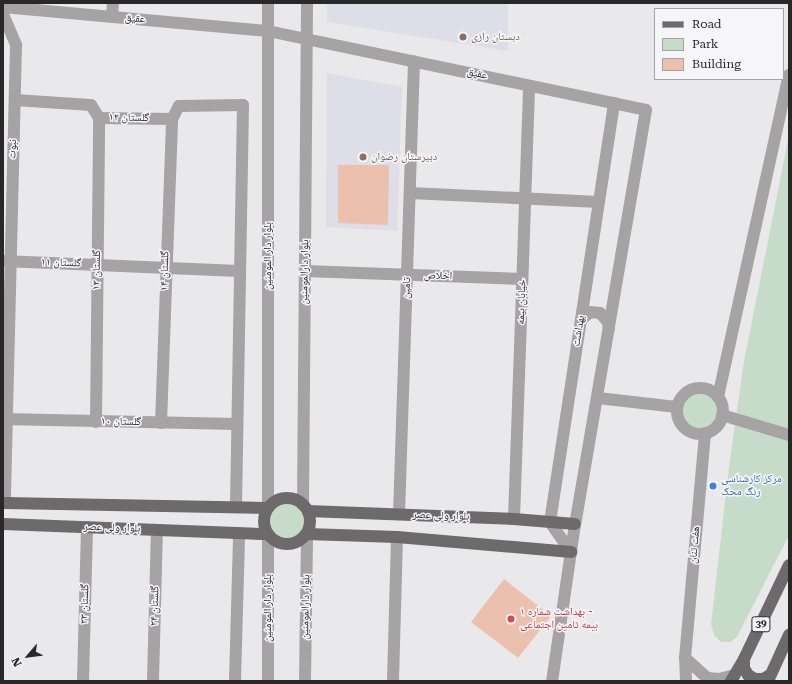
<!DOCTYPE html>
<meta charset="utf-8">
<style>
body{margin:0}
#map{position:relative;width:792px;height:684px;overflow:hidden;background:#e9e9eb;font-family:"Roboto Serif","Noto Naskh Arabic",serif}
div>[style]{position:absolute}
.built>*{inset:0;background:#dddee7}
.green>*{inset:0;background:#c7dcc8}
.round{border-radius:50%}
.building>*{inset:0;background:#ebc1ad}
.minor>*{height:12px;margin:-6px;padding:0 6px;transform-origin:6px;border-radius:6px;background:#a5a3a4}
.minor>.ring{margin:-6px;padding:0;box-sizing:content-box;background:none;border:12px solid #a5a3a4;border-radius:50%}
.major>*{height:12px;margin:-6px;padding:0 6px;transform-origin:6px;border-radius:6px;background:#6c6a6a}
.major>.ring{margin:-6px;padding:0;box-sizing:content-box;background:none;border:12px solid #6c6a6a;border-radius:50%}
.dots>*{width:11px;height:11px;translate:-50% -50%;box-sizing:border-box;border:2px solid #f6f6f8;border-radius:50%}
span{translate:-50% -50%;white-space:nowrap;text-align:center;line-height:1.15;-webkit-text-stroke:3px #f6f6f8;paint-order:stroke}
.shield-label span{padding:1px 3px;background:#f6f6f8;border:1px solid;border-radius:3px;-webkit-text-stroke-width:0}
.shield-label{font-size:10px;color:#282829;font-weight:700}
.street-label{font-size:11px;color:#282829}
.education-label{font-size:11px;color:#785e54}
.left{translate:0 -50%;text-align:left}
.shop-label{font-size:11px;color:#366cbe}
.health-label{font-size:11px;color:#be3a42}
.frame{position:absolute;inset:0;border:4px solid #282829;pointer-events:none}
.legend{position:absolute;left:654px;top:8px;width:130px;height:72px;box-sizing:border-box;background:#f6f6f8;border:1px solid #a4a4a5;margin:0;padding:5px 7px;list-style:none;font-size:12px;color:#282829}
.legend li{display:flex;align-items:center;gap:8px;height:20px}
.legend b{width:20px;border:1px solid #a4a4a5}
.north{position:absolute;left:8px;top:636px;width:40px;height:40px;-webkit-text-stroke:3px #f6f6f8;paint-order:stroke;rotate:242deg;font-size:11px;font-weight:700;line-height:16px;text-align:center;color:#282829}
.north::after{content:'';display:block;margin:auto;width:14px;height:18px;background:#282829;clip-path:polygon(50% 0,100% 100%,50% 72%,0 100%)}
</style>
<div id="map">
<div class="built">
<div style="clip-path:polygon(327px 3px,508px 3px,508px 51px,327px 22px)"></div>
<div style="clip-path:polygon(327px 73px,402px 87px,397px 231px,326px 227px)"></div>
</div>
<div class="green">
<div style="clip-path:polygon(789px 135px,789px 535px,737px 637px,730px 642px,721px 642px,714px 635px,711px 624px,729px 467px,744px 361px)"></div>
<div class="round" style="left:680px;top:391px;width:40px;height:40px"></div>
<div class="round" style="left:269px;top:503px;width:36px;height:36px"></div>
</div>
<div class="building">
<div style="clip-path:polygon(338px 165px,389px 165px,388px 225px,338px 223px)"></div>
<div style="clip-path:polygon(504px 579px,551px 616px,518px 658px,471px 622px)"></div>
</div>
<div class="minor">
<div style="left:268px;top:3px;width:505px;rotate:90deg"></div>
<div style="left:3px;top:7px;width:266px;rotate:5.2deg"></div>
<div style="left:268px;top:31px;width:386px;rotate:11.8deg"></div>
<div style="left:646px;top:110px;width:420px;rotate:99.7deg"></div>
<div style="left:575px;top:524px;width:159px;rotate:98.3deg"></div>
<div style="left:3px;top:14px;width:34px;rotate:67deg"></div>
<div style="left:16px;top:45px;width:458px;rotate:91.4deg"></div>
<div style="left:112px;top:17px;width:14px;rotate:-86deg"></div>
<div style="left:15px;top:100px;width:76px;rotate:3.8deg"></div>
<div style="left:91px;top:105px;width:15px;rotate:58deg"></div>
<div style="left:99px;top:118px;width:73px;rotate:0.8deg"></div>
<div style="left:172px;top:119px;width:15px;rotate:-62deg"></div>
<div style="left:179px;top:106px;width:64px;rotate:-0.9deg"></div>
<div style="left:243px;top:105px;width:401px;rotate:91deg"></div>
<div style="left:410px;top:193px;width:189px;rotate:2.7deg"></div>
<div style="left:3px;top:261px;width:236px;rotate:2.4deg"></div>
<div style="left:305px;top:271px;width:217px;rotate:2.1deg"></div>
<div style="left:581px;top:320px;width:12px;rotate:-42deg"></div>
<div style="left:590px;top:312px;width:10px;rotate:6deg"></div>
<div style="left:600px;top:313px;width:12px;rotate:48deg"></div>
<div style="left:608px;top:322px;width:7px;rotate:82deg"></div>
<div class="ring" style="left:677px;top:388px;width:34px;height:34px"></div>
<div style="left:718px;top:397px;width:330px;rotate:-77.6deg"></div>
<div style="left:598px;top:398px;width:79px;rotate:6.6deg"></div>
<div style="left:722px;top:415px;width:70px;rotate:16.6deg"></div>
<div style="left:3px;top:419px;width:234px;rotate:1.2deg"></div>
<div style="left:96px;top:422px;width:304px;rotate:-89.4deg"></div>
<div style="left:161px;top:423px;width:304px;rotate:-87.9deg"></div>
<div style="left:303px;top:505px;width:502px;rotate:-89.54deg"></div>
<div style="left:399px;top:514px;width:453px;rotate:-88.1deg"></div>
<div style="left:514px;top:519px;width:433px;rotate:-88deg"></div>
<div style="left:268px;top:534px;width:147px;rotate:90deg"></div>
<div style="left:571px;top:552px;width:37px;rotate:-125deg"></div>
<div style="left:550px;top:522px;width:424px;rotate:-81.3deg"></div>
<div style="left:685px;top:658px;width:30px;rotate:42deg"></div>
<div style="left:707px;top:678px;width:12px;rotate:5deg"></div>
<div style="left:719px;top:679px;width:16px;rotate:-14deg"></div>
<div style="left:83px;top:681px;width:154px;rotate:-88.5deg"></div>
<div style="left:153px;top:681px;width:151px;rotate:-88.5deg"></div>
<div style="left:235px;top:681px;width:147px;rotate:-88.4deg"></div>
<div style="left:305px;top:681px;width:147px;rotate:-89.2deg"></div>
<div style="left:393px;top:681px;width:144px;rotate:-88.4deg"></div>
<div style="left:686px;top:681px;width:23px;rotate:-92deg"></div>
<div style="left:685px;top:658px;width:226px;rotate:-84.9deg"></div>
</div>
<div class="major">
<div class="ring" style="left:264px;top:498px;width:34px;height:34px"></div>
<div style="left:5px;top:503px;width:263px;rotate:1.1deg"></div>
<div style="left:308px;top:511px;width:206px;rotate:2.2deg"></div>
<div style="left:514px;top:519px;width:61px;rotate:4.7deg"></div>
<div style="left:3px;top:524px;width:265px;rotate:2.2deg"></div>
<div style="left:307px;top:534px;width:90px;rotate:1.9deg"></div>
<div style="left:397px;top:537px;width:175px;rotate:4.9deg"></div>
<div style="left:744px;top:659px;width:9px;rotate:90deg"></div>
<div style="left:744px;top:668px;width:8px;rotate:60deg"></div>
<div style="left:748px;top:675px;width:8px;rotate:30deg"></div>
<div style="left:755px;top:679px;width:8px"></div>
<div style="left:763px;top:679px;width:8px;rotate:-30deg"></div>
<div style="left:731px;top:681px;width:26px;rotate:-59deg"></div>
<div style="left:744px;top:659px;width:104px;rotate:-64.4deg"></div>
<div style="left:768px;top:681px;width:51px;rotate:-65.5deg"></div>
</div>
<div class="dots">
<div style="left:463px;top:37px;background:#8d6e63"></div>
<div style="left:363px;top:157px;background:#8d6e63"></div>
<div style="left:713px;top:486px;background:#3f7fe0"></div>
<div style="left:511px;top:619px;background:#e0444e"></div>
</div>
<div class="shield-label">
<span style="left:761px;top:624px">39</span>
</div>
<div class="street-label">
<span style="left:135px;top:19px;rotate:5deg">عقیق</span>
<span style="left:477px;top:74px;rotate:12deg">عقیق</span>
<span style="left:129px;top:118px;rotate:1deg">گلستان ۱۲</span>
<span style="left:13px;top:149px;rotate:-88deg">نبوت</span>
<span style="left:268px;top:256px;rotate:-90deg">بلوار دار المومنین</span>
<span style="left:61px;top:263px;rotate:2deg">گلستان ۱۱</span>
<span style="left:97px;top:270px;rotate:-89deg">گلستان ۱۳</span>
<span style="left:165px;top:271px;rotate:-88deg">گلستان ۱۴</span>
<span style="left:305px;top:272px;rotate:-89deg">بلوار دارالمومنین</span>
<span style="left:438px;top:276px;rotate:2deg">اخلاص</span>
<span style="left:407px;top:288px;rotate:-88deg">تامین</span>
<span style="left:522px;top:302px;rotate:-88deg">خیابان بیمه</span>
<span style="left:579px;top:331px;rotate:-81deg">بهداشت</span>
<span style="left:121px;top:422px;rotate:1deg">گلستان ۱۰</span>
<span style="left:441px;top:516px;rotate:2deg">بلوار ولی عصر</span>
<span style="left:112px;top:528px;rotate:2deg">بلوار ولی عصر</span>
<span style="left:695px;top:545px;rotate:-85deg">هفت تنان</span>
<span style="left:85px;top:604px;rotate:-88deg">گلستان ۲۳</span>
<span style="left:155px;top:606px;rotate:-88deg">گلستان ۲۴</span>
<span style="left:306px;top:607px;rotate:-89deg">بلوار دارالمومنین</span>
<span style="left:268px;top:608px;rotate:-90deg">بلوار دار المومنین</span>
</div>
<div class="education-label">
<span class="left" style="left:471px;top:37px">دبستان رازی</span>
<span class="left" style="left:371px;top:157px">دبیرستان رضوان</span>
</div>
<div class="shop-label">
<span class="left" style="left:721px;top:486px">مرکز کارشناسی<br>رنگ محک</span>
</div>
<div class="health-label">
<span class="left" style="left:520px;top:619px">بهداشت شماره ۱ -<br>بیمه تامین اجتماعی</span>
</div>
<div class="frame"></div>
<ul class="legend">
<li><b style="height:5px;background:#6c6a6a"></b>Road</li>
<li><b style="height:11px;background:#c7dcc8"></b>Park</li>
<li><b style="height:11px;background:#ebc1ad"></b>Building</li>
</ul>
<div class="north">N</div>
</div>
